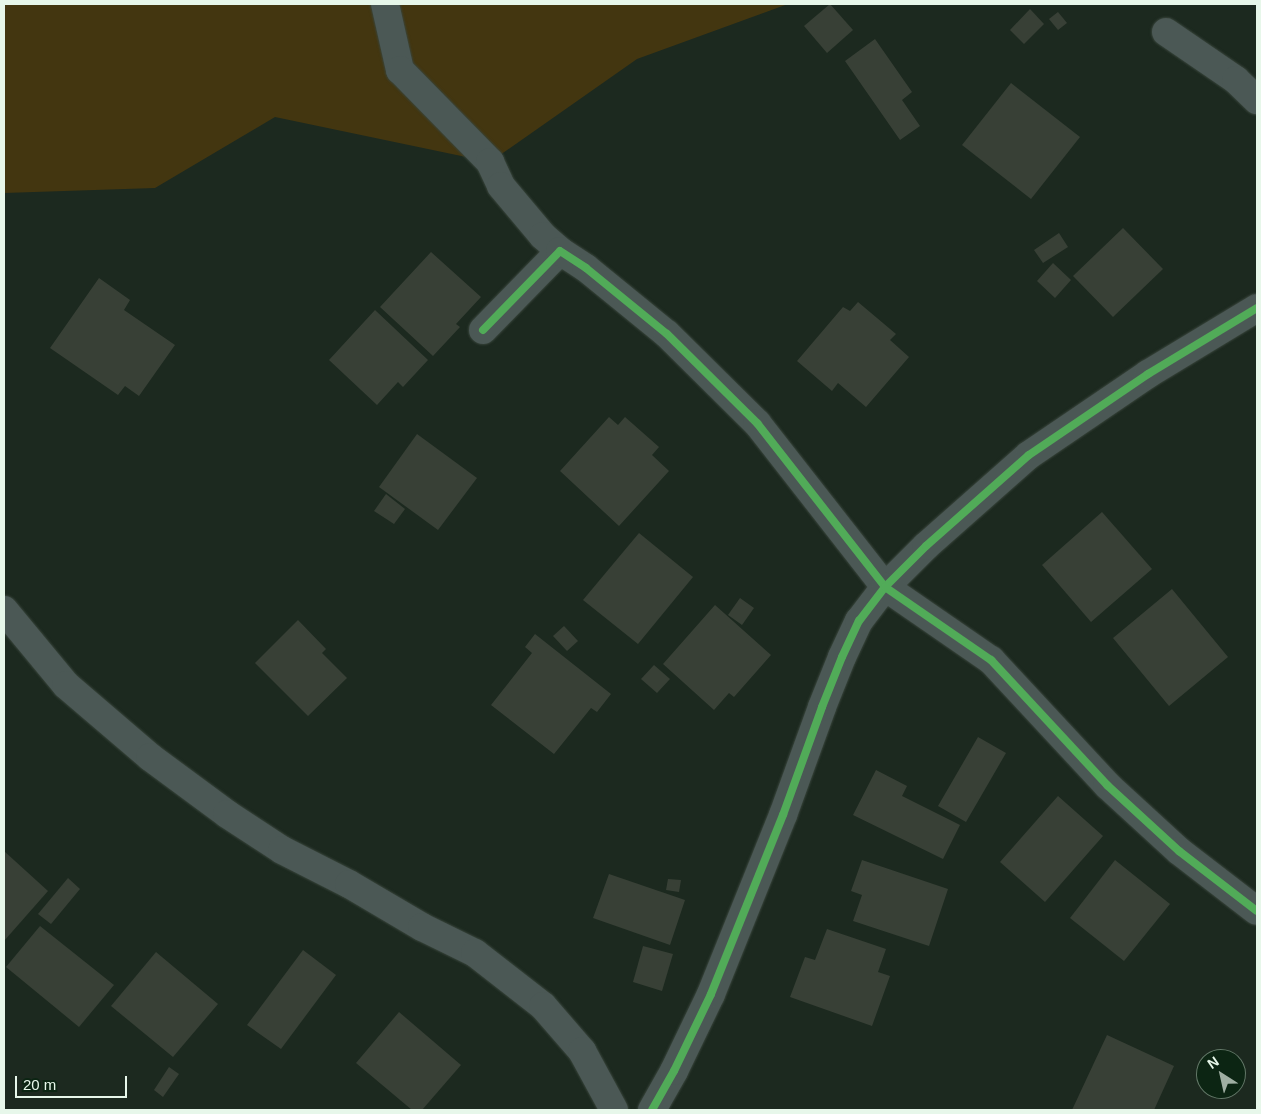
<!DOCTYPE html>
<style>
body{margin:0}
#map{position:relative;width:1261px;height:1114px;overflow:hidden;background:#1c291f;font-family:Helvetica,sans-serif}
div>[style]{position:absolute}
.green>*{inset:0;background:#433610}
.building>*{inset:0;background:#384036}
.roads{filter:drop-shadow(0 0 1px #39453c) drop-shadow(0 0 1px #39453c)}
.minor>*{height:28px;margin:-14px;padding:0 14px;transform-origin:14px;border-radius:14px;background:#4b5855}
.cycleway>*{height:8px;margin:-4px;padding:0 4px;transform-origin:4px;border-radius:4px;background:#51ab58}
span{translate:-50% -50%;white-space:nowrap;text-align:center;line-height:1.15;-webkit-text-stroke:4.5px #0c2513;paint-order:stroke}
.frame{position:absolute;inset:0;border:5px solid #e7f7ea;pointer-events:none}
.north{position:absolute;left:1196px;top:1049px;width:50px;height:50px;box-sizing:border-box;background:#0c2513;border:1px solid #647969;border-radius:50%;rotate:325deg;font-size:14px;font-weight:700;line-height:20px;text-align:center;color:#e7f7ea}
.north::after{content:'';display:block;margin:auto;width:18px;height:22px;background:#a0afa3;clip-path:polygon(50% 0,100% 100%,50% 72%,0 100%)}
.scale{position:absolute;left:15px;top:1076px;width:112px;height:22px;box-sizing:border-box;border:2px solid #e7f7ea;border-top:0;padding-left:6px;font-size:15px;line-height:18px;white-space:nowrap;color:#e7f7ea;-webkit-text-stroke:4px #0c2513;paint-order:stroke}
</style>
<div id="map">
<div class="green">
<div style="clip-path:polygon(4px 4px,788px 4px,637px 59px,490px 162px,275px 117px,155px 188px,4px 193px)"></div>
</div>
<div class="building">
<div style="clip-path:polygon(830px 4px,853px 30px,827px 53px,804px 26px)"></div>
<div style="clip-path:polygon(1030px 9px,1044px 24px,1024px 44px,1010px 30px)"></div>
<div style="clip-path:polygon(1058px 12px,1067px 23px,1058px 30px,1049px 19px)"></div>
<div style="clip-path:polygon(875px 39px,912px 92px,902px 100px,920px 126px,900px 140px,845px 61px)"></div>
<div style="clip-path:polygon(1011px 83px,1080px 137px,1031px 199px,962px 145px)"></div>
<div style="clip-path:polygon(1123px 228px,1163px 269px,1113px 317px,1073px 276px)"></div>
<div style="clip-path:polygon(1059px 233px,1068px 247px,1043px 263px,1034px 250px)"></div>
<div style="clip-path:polygon(431px 252px,481px 297px,456px 324px,460px 327px,433px 356px,380px 307px)"></div>
<div style="clip-path:polygon(1053px 263px,1071px 280px,1055px 298px,1037px 281px)"></div>
<div style="clip-path:polygon(99px 278px,130px 300px,124px 310px,175px 345px,139px 396px,125px 386px,118px 395px,50px 348px)"></div>
<div style="clip-path:polygon(858px 302px,896px 334px,890px 340px,909px 357px,866px 407px,838px 383px,832px 391px,797px 361px,843px 307px,850px 311px)"></div>
<div style="clip-path:polygon(375px 310px,428px 360px,403px 387px,398px 382px,377px 405px,329px 360px)"></div>
<div style="clip-path:polygon(609px 417px,618px 425px,625px 417px,659px 447px,652px 455px,669px 471px,619px 526px,560px 471px)"></div>
<div style="clip-path:polygon(417px 434px,477px 478px,438px 530px,379px 487px)"></div>
<div style="clip-path:polygon(386px 494px,405px 509px,394px 524px,374px 511px)"></div>
<div style="clip-path:polygon(1102px 512px,1152px 569px,1091px 622px,1042px 565px)"></div>
<div style="clip-path:polygon(639px 533px,693px 577px,638px 644px,583px 600px)"></div>
<div style="clip-path:polygon(1172px 589px,1228px 657px,1169px 706px,1113px 638px)"></div>
<div style="clip-path:polygon(740px 598px,754px 608px,742px 625px,728px 615px)"></div>
<div style="clip-path:polygon(715px 605px,771px 655px,734px 697px,729px 693px,714px 710px,663px 664px)"></div>
<div style="clip-path:polygon(298px 620px,326px 649px,322px 653px,347px 678px,308px 716px,255px 663px)"></div>
<div style="clip-path:polygon(564px 626px,578px 641px,567px 651px,553px 636px)"></div>
<div style="clip-path:polygon(535px 634px,611px 694px,597px 712px,591px 708px,554px 754px,491px 705px,532px 653px,525px 647px)"></div>
<div style="clip-path:polygon(654px 665px,670px 679px,657px 693px,641px 679px)"></div>
<div style="clip-path:polygon(978px 737px,1006px 753px,966px 822px,938px 806px)"></div>
<div style="clip-path:polygon(876px 770px,907px 786px,902px 796px,960px 825px,943px 859px,853px 815px)"></div>
<div style="clip-path:polygon(1058px 796px,1103px 836px,1045px 902px,1000px 862px)"></div>
<div style="clip-path:polygon(4px 851px,48px 891px,4px 941px)"></div>
<div style="clip-path:polygon(862px 860px,948px 889px,929px 946px,853px 921px,862px 895px,851px 891px)"></div>
<div style="clip-path:polygon(1115px 860px,1170px 904px,1124px 961px,1070px 918px)"></div>
<div style="clip-path:polygon(609px 874px,685px 900px,670px 945px,593px 918px)"></div>
<div style="clip-path:polygon(68px 878px,80px 889px,51px 924px,38px 914px)"></div>
<div style="clip-path:polygon(668px 879px,681px 880px,679px 892px,666px 890px)"></div>
<div style="clip-path:polygon(40px 926px,114px 985px,79px 1027px,6px 967px)"></div>
<div style="clip-path:polygon(827px 929px,886px 949px,878px 972px,890px 976px,872px 1026px,790px 997px,805px 957px,815px 960px)"></div>
<div style="clip-path:polygon(643px 946px,673px 954px,662px 991px,633px 982px)"></div>
<div style="clip-path:polygon(303px 950px,336px 975px,281px 1049px,247px 1025px)"></div>
<div style="clip-path:polygon(156px 952px,218px 1004px,173px 1057px,111px 1006px)"></div>
<div style="clip-path:polygon(399px 1012px,461px 1065px,422px 1110px,412px 1110px,356px 1063px)"></div>
<div style="clip-path:polygon(1107px 1035px,1174px 1066px,1154px 1110px,1072px 1110px)"></div>
<div style="clip-path:polygon(169px 1067px,179px 1074px,163px 1097px,154px 1090px)"></div>
</div>
<div class="roads">
<div class="minor">
<div style="left:385px;top:4px;width:68px;rotate:77.2deg"></div>
<div style="left:400px;top:70px;width:129px;rotate:45.6deg"></div>
<div style="left:490px;top:162px;width:26px;rotate:65deg"></div>
<div style="left:501px;top:186px;width:65px;rotate:50deg"></div>
<div style="left:543px;top:236px;width:23px;rotate:41deg"></div>
<div style="left:1166px;top:32px;width:85px;rotate:34.4deg"></div>
<div style="left:1236px;top:80px;width:29px;rotate:44deg"></div>
<div style="left:483px;top:330px;width:110px;rotate:-45.7deg"></div>
<div style="left:560px;top:251px;width:31px;rotate:33deg"></div>
<div style="left:586px;top:268px;width:104px;rotate:39.2deg"></div>
<div style="left:667px;top:334px;width:127px;rotate:44.7deg"></div>
<div style="left:757px;top:423px;width:208px;rotate:52deg"></div>
<div style="left:885px;top:587px;width:58px;rotate:-45deg"></div>
<div style="left:926px;top:546px;width:137px;rotate:-41.5deg"></div>
<div style="left:1029px;top:455px;width:144px;rotate:-34.2deg"></div>
<div style="left:1148px;top:374px;width:127px;rotate:-31.2deg"></div>
<div style="left:4px;top:610px;width:97px;rotate:50.4deg"></div>
<div style="left:66px;top:685px;width:111px;rotate:40.6deg"></div>
<div style="left:150px;top:757px;width:96px;rotate:36.5deg"></div>
<div style="left:227px;top:814px;width:66px;rotate:33.2deg"></div>
<div style="left:282px;top:850px;width:75px;rotate:26.9deg"></div>
<div style="left:349px;top:884px;width:85px;rotate:30.5deg"></div>
<div style="left:422px;top:927px;width:59px;rotate:26.1deg"></div>
<div style="left:475px;top:953px;width:86px;rotate:37.9deg"></div>
<div style="left:543px;top:1006px;width:60px;rotate:49.1deg"></div>
<div style="left:582px;top:1051px;width:67px;rotate:61.5deg"></div>
<div style="left:652px;top:1110px;width:45px;rotate:-60.6deg"></div>
<div style="left:674px;top:1071px;width:85px;rotate:-64.3deg"></div>
<div style="left:711px;top:994px;width:193px;rotate:-68.1deg"></div>
<div style="left:783px;top:815px;width:115px;rotate:-70.1deg"></div>
<div style="left:822px;top:707px;width:54px;rotate:-68.2deg"></div>
<div style="left:842px;top:657px;width:40px;rotate:-65deg"></div>
<div style="left:859px;top:621px;width:43px;rotate:-52.6deg"></div>
<div style="left:885px;top:587px;width:129px;rotate:34.6deg"></div>
<div style="left:991px;top:660px;width:171px;rotate:47.1deg"></div>
<div style="left:1107px;top:785px;width:98px;rotate:42.5deg"></div>
<div style="left:1179px;top:851px;width:98px;rotate:37.6deg"></div>
</div>
</div>
<div class="cycleway">
<div style="left:483px;top:330px;width:110px;rotate:-45.7deg"></div>
<div style="left:560px;top:251px;width:31px;rotate:33deg"></div>
<div style="left:586px;top:268px;width:104px;rotate:39.2deg"></div>
<div style="left:667px;top:334px;width:127px;rotate:44.7deg"></div>
<div style="left:757px;top:423px;width:208px;rotate:52deg"></div>
<div style="left:885px;top:587px;width:58px;rotate:-45deg"></div>
<div style="left:926px;top:546px;width:137px;rotate:-41.5deg"></div>
<div style="left:1029px;top:455px;width:144px;rotate:-34.2deg"></div>
<div style="left:1148px;top:374px;width:127px;rotate:-31.2deg"></div>
<div style="left:652px;top:1110px;width:45px;rotate:-60.6deg"></div>
<div style="left:674px;top:1071px;width:85px;rotate:-64.3deg"></div>
<div style="left:711px;top:994px;width:193px;rotate:-68.1deg"></div>
<div style="left:783px;top:815px;width:115px;rotate:-70.1deg"></div>
<div style="left:822px;top:707px;width:54px;rotate:-68.2deg"></div>
<div style="left:842px;top:657px;width:40px;rotate:-65deg"></div>
<div style="left:859px;top:621px;width:43px;rotate:-52.6deg"></div>
<div style="left:885px;top:587px;width:129px;rotate:34.6deg"></div>
<div style="left:991px;top:660px;width:171px;rotate:47.1deg"></div>
<div style="left:1107px;top:785px;width:98px;rotate:42.5deg"></div>
<div style="left:1179px;top:851px;width:98px;rotate:37.6deg"></div>
</div>
<div class="frame"></div>
<div class="north">N</div>
<div class="scale">20 m</div>
</div>
